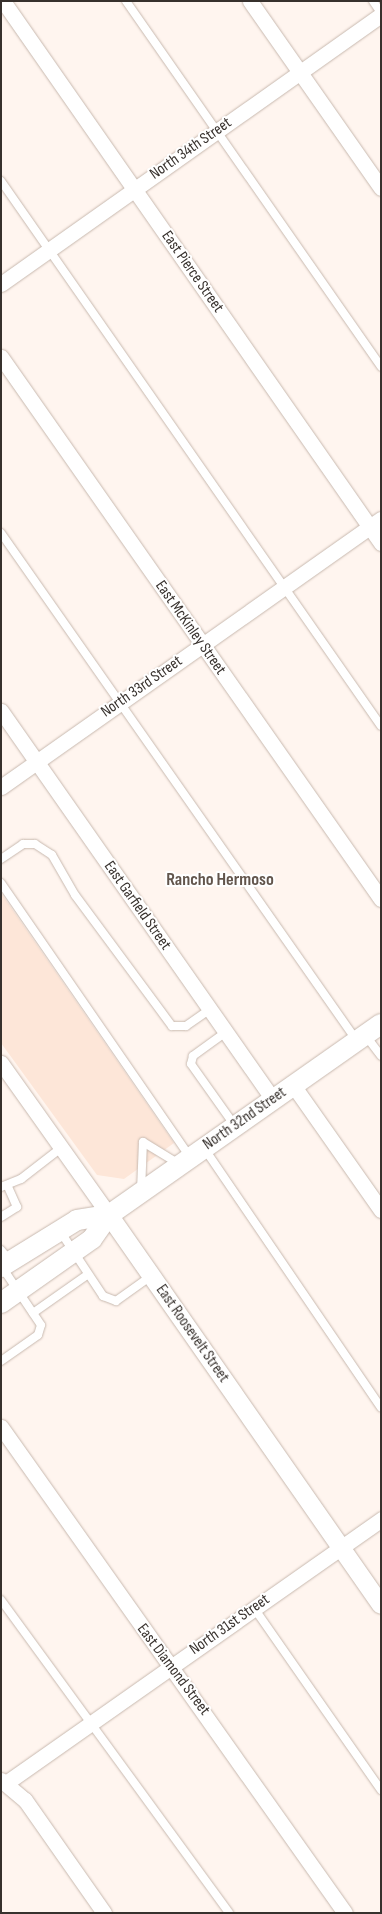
<!DOCTYPE html>
<style>
body{margin:0}
#map{position:relative;width:382px;height:1914px;overflow:hidden;background:#fff5ef;font-family:"Sofia Sans Condensed",sans-serif}
div>[style]{position:absolute}
.built>*{inset:0;background:#fde6d8}
.roads{filter:drop-shadow(0 0 1px #c8b9af) drop-shadow(0 0 1px #c8b9af)}
.service>*{height:8px;margin:-4px;padding:0 4px;transform-origin:4px;border-radius:4px;background:#fff}
.minor>*{height:15px;margin:-7.5px;padding:0 7.5px;transform-origin:7.5px;border-radius:7.5px;background:#fff}
.tertiary>*{height:18px;margin:-9px;padding:0 9px;transform-origin:9px;border-radius:9px;background:#fff}
.secondary>*{height:20px;margin:-10px;padding:0 10px;transform-origin:10px;border-radius:10px;background:#fff}
span{translate:-50% -50%;white-space:nowrap;text-align:center;line-height:1.15;-webkit-text-stroke:4px #fff;paint-order:stroke}
.street-label{font-size:16px;color:#37312d}
.neighbourhood-label{font-size:18px;color:#62554c;font-weight:700}
.frame{position:absolute;inset:0;border:2px solid #37312d;pointer-events:none}
</style>
<div id="map">
<div class="built">
<div style="clip-path:polygon(1px 893px,174px 1143px,124px 1179px,97px 1175px,1px 1043px)"></div>
</div>
<div class="roads">
<div class="service">
<div style="left:126px;top:1px;width:446px;rotate:55.1deg"></div>
<div style="left:373px;top:1px;width:14px;rotate:56deg"></div>
<div style="left:1px;top:181px;width:664px;rotate:55.11deg"></div>
<div style="left:1px;top:533px;width:620px;rotate:54.98deg"></div>
<div style="left:1px;top:859px;width:27px;rotate:-34deg"></div>
<div style="left:23px;top:844px;width:12px"></div>
<div style="left:35px;top:844px;width:20px;rotate:33deg"></div>
<div style="left:52px;top:855px;width:46px;rotate:60.1deg"></div>
<div style="left:75px;top:895px;width:163px;rotate:53.5deg"></div>
<div style="left:172px;top:1026px;width:14px"></div>
<div style="left:186px;top:1026px;width:29px;rotate:-35deg"></div>
<div style="left:1px;top:883px;width:331px;rotate:55.4deg"></div>
<div style="left:226px;top:1032px;width:41px;rotate:144deg"></div>
<div style="left:193px;top:1056px;width:8px;rotate:104deg"></div>
<div style="left:191px;top:1064px;width:76px;rotate:54.6deg"></div>
<div style="left:366px;top:1036px;width:25px;rotate:53deg"></div>
<div style="left:204px;top:1148px;width:314px;rotate:55.7deg"></div>
<div style="left:1px;top:1187px;width:22px;rotate:-22deg"></div>
<div style="left:21px;top:1179px;width:51px;rotate:-37.8deg"></div>
<div style="left:141px;top:1191px;width:49px;rotate:-87.7deg"></div>
<div style="left:143px;top:1142px;width:42px;rotate:31.4deg"></div>
<div style="left:1px;top:1217px;width:19px;rotate:-32deg"></div>
<div style="left:17px;top:1207px;width:24px;rotate:-114deg"></div>
<div style="left:60px;top:1231px;width:78px;rotate:56.5deg"></div>
<div style="left:103px;top:1296px;width:14px;rotate:21deg"></div>
<div style="left:116px;top:1301px;width:43px;rotate:-35.5deg"></div>
<div style="left:1px;top:1250px;width:13px;rotate:51deg"></div>
<div style="left:33px;top:1313px;width:66px;rotate:-35.1deg"></div>
<div style="left:1px;top:1361px;width:45px;rotate:-35.1deg"></div>
<div style="left:38px;top:1335px;width:10px;rotate:-73deg"></div>
<div style="left:41px;top:1325px;width:70px;rotate:-123.9deg"></div>
<div style="left:1px;top:1600px;width:387px;rotate:53.9deg"></div>
<div style="left:254px;top:1608px;width:222px;rotate:55.1deg"></div>
</div>
<div class="minor">
<div style="left:3px;top:1px;width:661px;rotate:55.11deg"></div>
<div style="left:250px;top:1px;width:228px;rotate:55deg"></div>
<div style="left:1px;top:284px;width:466px;rotate:-35.3deg"></div>
<div style="left:1px;top:357px;width:662px;rotate:54.97deg"></div>
<div style="left:1px;top:711px;width:475px;rotate:55deg"></div>
<div style="left:1px;top:787px;width:465px;rotate:-35.2deg"></div>
<div style="left:1px;top:1063px;width:186px;rotate:54.6deg"></div>
<div style="left:293px;top:1085px;width:153px;rotate:54.9deg"></div>
<div style="left:1px;top:1427px;width:595px;rotate:54.71deg"></div>
<div style="left:1px;top:1780px;width:31px;rotate:40deg"></div>
<div style="left:25px;top:1800px;width:138px;rotate:55deg"></div>
<div style="left:6px;top:1783px;width:459px;rotate:-35.1deg"></div>
</div>
<div class="tertiary">
<div style="left:109px;top:1215px;width:475px;rotate:55.1deg"></div>
</div>
<div class="secondary">
<div style="left:1px;top:1267px;width:89px;rotate:-31.7deg"></div>
<div style="left:77px;top:1220px;width:32px;rotate:-9deg"></div>
<div style="left:1px;top:1303px;width:111px;rotate:-35.1deg"></div>
<div style="left:92px;top:1239px;width:29px;rotate:-55deg"></div>
<div style="left:109px;top:1215px;width:332px;rotate:-35.1deg"></div>
</div>
</div>
<div class="street-label">
<span style="left:191px;top:149px;rotate:-35deg">North 34th Street</span>
<span style="left:192px;top:272px;rotate:55deg">East Pierce Street</span>
<span style="left:190px;top:628px;rotate:55deg">East McKinley Street</span>
<span style="left:142px;top:687px;rotate:-35deg">North 33rd Street</span>
<span style="left:137px;top:906px;rotate:55deg">East Garfield Street</span>
<span style="left:245px;top:1119px;rotate:-35deg">North 32nd Street</span>
<span style="left:192px;top:1334px;rotate:55deg">East Roosevelt Street</span>
<span style="left:230px;top:1625px;rotate:-35deg">North 31st Street</span>
<span style="left:173px;top:1670px;rotate:53deg">East Diamond Street</span>
</div>
<div class="neighbourhood-label">
<span style="left:220px;top:880px">Rancho Hermoso</span>
</div>
<div class="frame"></div>
</div>
